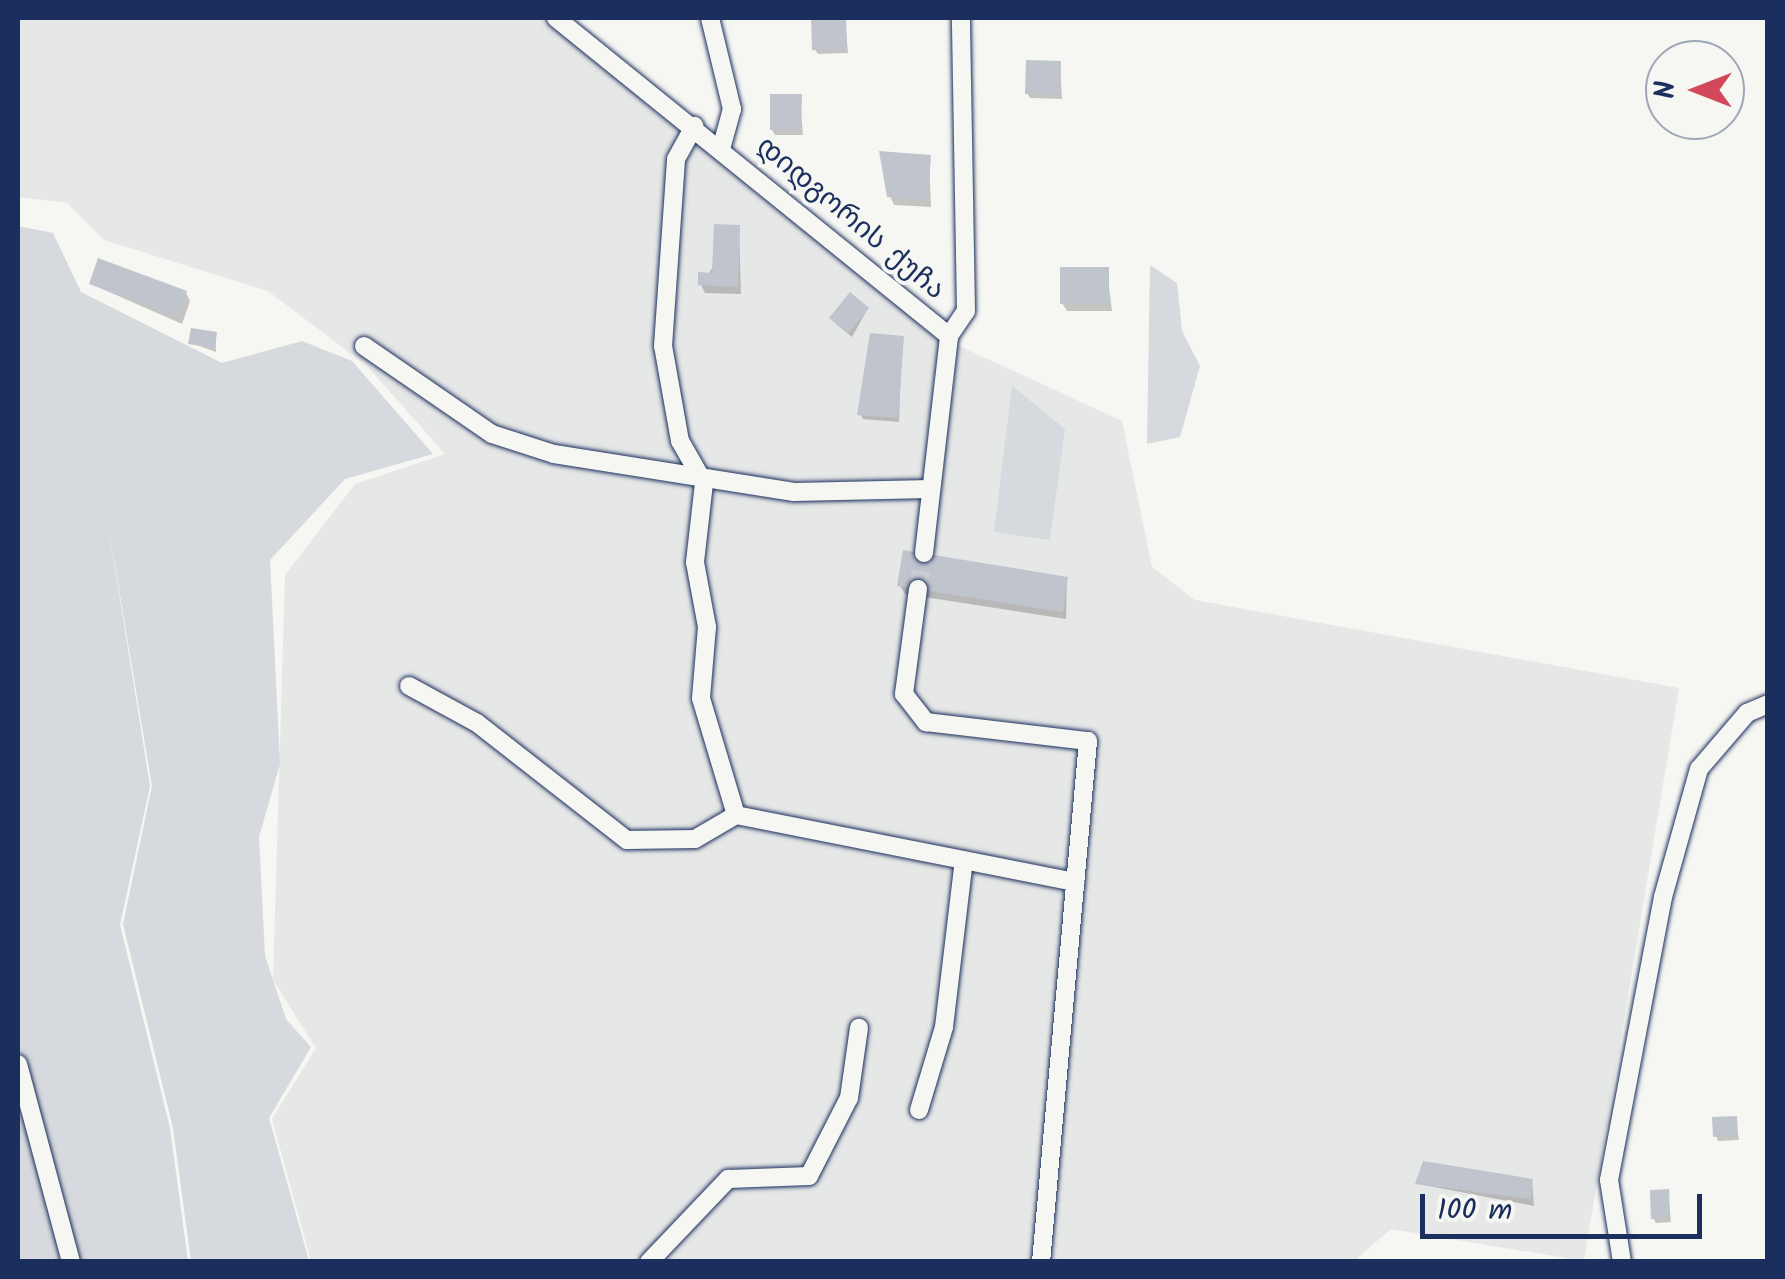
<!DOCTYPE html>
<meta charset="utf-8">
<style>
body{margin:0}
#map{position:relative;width:1785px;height:1279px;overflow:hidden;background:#f6f6f2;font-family:Kalam,"Noto Sans Georgian",sans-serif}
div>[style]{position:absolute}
.built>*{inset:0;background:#e6e7e7}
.green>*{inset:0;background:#d6d9dd}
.shadow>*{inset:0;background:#0003}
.building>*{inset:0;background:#c0c4cd}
.minor-tunnel>*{height:18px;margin-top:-9px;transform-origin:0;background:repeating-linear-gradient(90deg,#caced4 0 18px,transparent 0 27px)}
.roads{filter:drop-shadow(0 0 2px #1b2f5e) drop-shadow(0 0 2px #1b2f5e)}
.minor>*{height:18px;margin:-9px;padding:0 9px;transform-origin:9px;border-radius:9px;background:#f6f6f2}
span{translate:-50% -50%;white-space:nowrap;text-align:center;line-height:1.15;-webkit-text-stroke:8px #f6f6f2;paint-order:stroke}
.street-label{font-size:28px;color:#1b2f5e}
.frame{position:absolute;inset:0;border:20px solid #1b2f5e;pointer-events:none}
.north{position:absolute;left:1645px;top:40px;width:100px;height:100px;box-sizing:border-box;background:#f6f6f2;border:2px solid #9ea6b7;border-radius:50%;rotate:270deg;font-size:28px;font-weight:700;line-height:40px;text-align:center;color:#1b2f5e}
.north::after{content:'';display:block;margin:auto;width:35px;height:45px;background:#d1495b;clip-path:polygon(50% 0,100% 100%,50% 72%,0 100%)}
.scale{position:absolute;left:1420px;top:1194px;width:282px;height:45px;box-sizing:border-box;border:5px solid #1b2f5e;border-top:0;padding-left:12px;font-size:30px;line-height:35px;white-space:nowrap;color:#1b2f5e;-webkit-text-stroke:8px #f6f6f2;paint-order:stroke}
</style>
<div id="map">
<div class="built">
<div style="clip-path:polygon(18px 18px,547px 18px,942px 338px,1122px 421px,1152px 567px,1195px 600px,1679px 688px,1584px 1261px,1391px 1229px,1353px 1262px,311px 1261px,272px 1119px,316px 1048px,273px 980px,285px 575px,355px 484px,445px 454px,367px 366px,268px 291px,104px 240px,67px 203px,18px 197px)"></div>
</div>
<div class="green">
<div style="clip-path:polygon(18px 226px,53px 233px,81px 292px,222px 363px,302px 341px,352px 361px,433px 454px,345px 479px,270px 560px,280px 764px,259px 837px,265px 956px,286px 1019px,311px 1047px,269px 1118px,309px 1261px,191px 1261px,173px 1128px,123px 924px,152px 786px,106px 512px,150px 786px,120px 925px,170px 1128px,188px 1261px,18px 1262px)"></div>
<div style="clip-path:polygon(1150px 265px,1177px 283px,1182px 331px,1200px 366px,1180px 437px,1147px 444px)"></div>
<div style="clip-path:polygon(1012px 386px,1065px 429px,1050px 540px,994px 532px)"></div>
</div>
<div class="shadow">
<div style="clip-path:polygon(845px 18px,848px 53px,818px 54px,815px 50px)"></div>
<div style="clip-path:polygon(1060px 63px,1062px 99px,1030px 98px,1027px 93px)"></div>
<div style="clip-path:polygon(800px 97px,803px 135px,775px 135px,772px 130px)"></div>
<div style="clip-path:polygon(929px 157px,931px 207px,894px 205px,890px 196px)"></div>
<div style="clip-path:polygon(739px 227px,741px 294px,705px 293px,701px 285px)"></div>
<div style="clip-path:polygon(1107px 270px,1112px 311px,1067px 311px,1062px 303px)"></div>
<div style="clip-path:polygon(91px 284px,186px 293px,190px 301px,182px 324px)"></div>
<div style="clip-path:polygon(867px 310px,852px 337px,835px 323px)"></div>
<div style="clip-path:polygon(215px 334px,216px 352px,191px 343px)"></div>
<div style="clip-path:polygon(902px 338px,899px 422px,863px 419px,860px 414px)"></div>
<div style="clip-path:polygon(1067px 579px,1066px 619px,905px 594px,900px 586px)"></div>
<div style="clip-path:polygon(1735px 1118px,1739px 1140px,1718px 1141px,1716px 1136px)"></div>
<div style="clip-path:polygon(1532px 1181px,1534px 1206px,1418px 1184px)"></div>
<div style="clip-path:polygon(1668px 1192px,1671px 1222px,1656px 1223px,1653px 1218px)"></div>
</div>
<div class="building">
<div style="clip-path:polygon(811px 18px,846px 18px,847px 49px,812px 50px)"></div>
<div style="clip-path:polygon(1026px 60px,1061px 61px,1060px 95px,1025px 94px)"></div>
<div style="clip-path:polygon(770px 94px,802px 94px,801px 131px,770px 130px)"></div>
<div style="clip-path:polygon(879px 151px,931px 155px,928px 200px,887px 197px)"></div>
<div style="clip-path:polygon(714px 224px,740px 225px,738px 287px,698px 285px,698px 272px,712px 273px)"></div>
<div style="clip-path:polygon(98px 258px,187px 291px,178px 317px,89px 284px)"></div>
<div style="clip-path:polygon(1060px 267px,1109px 267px,1109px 304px,1060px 304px)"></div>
<div style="clip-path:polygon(850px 292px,869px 308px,848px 334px,829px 318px)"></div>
<div style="clip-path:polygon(191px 328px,217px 332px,215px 348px,188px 344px)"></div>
<div style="clip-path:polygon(870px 333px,904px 336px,898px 418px,857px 415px)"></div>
<div style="clip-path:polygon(903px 550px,1068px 577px,1063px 612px,897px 586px)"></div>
<div style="clip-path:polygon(1737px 1116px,1738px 1136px,1713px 1137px,1712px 1117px)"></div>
<div style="clip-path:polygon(1423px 1161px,1533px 1179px,1531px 1199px,1415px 1184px)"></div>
<div style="clip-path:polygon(1669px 1189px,1670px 1218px,1651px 1219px,1650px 1190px)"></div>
</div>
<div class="minor-tunnel">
<div style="left:918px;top:589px;width:36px;rotate:-81deg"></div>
</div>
<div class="roads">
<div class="minor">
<div style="left:556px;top:18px;width:506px;rotate:38.98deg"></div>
<div style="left:710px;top:18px;width:94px;rotate:76.4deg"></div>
<div style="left:732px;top:109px;width:41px;rotate:105.4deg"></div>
<div style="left:364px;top:346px;width:155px;rotate:34.5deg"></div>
<div style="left:492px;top:434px;width:65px;rotate:17.9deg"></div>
<div style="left:554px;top:454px;width:243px;rotate:9deg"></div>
<div style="left:794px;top:492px;width:136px;rotate:-1.3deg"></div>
<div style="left:924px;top:553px;width:218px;rotate:-83.4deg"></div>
<div style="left:949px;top:336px;width:30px;rotate:-56deg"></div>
<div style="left:966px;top:311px;width:293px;rotate:-91deg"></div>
<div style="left:918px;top:589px;width:106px;rotate:97.6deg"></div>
<div style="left:904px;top:694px;width:36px;rotate:52deg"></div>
<div style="left:926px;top:722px;width:163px;rotate:6.7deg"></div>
<div style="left:1088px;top:741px;width:523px;rotate:95.15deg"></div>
<div style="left:409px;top:686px;width:77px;rotate:28.6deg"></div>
<div style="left:477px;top:723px;width:190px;rotate:38deg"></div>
<div style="left:627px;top:840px;width:68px;rotate:-0.8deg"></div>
<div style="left:695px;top:839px;width:48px;rotate:-30.3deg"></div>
<div style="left:736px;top:815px;width:122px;rotate:-106.7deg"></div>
<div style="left:701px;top:698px;width:71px;rotate:-85.2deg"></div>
<div style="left:707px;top:627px;width:66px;rotate:-100.5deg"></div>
<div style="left:695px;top:562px;width:80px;rotate:-83.5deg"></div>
<div style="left:704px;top:483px;width:48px;rotate:-119.7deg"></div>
<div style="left:680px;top:441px;width:97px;rotate:-100.1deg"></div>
<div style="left:663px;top:346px;width:187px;rotate:-86deg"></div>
<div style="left:676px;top:159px;width:38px;rotate:-61deg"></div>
<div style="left:736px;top:815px;width:346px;rotate:11.2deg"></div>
<div style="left:18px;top:1064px;width:205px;rotate:75deg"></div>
<div style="left:919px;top:1110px;width:87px;rotate:-73.2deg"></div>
<div style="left:944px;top:1027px;width:168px;rotate:-83.2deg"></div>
<div style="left:649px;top:1262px;width:115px;rotate:-46.4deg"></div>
<div style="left:728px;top:1179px;width:81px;rotate:-2.1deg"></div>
<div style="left:809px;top:1176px;width:88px;rotate:-62.9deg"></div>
<div style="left:849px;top:1098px;width:71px;rotate:-81.9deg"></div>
<div style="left:1622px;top:1262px;width:83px;rotate:-99deg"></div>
<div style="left:1609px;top:1180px;width:288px;rotate:-79.2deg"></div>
<div style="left:1663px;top:897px;width:133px;rotate:-74.3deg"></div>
<div style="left:1699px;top:769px;width:74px;rotate:-49.4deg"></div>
<div style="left:1747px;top:713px;width:23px;rotate:-23deg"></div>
</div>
</div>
<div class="street-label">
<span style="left:850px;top:219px;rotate:40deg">დიდგორის ქუჩა</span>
</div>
<div class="frame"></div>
<div class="north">N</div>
<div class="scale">100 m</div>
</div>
